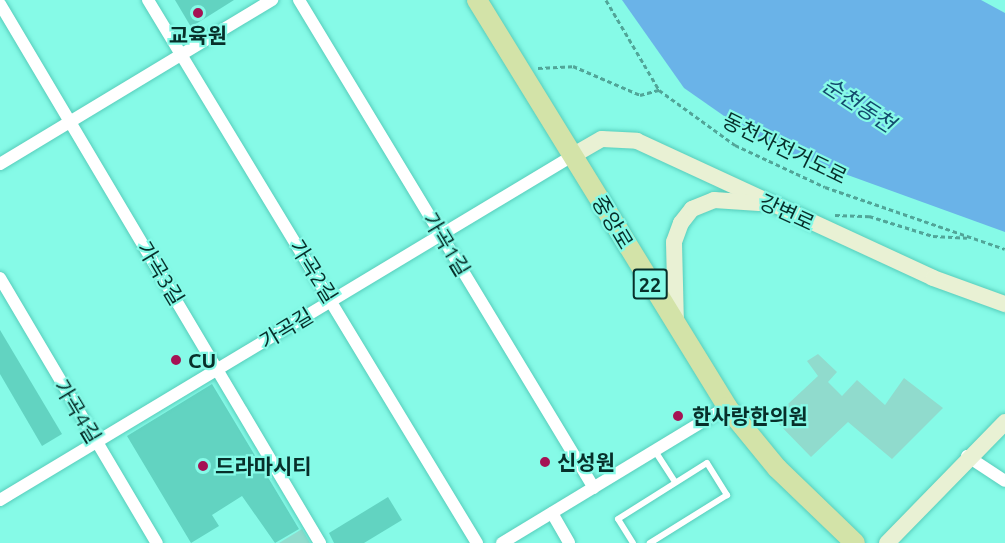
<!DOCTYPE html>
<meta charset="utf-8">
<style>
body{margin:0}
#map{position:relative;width:1005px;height:543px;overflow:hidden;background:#86fae7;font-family:Ubuntu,"Noto Sans KR",sans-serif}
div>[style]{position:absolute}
.green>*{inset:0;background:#90dbcd}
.water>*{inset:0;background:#6ab3e8}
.building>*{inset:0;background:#62d3c1}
.path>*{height:3px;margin-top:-1.5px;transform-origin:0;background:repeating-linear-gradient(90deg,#51a598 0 4.5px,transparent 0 7.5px)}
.roads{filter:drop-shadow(0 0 2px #57cdbb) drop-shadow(0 0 2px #57cdbb)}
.service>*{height:6px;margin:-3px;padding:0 3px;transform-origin:3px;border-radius:3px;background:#fff}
.minor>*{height:12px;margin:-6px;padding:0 6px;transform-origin:6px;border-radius:6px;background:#fff}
.secondary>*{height:16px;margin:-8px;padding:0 8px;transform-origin:8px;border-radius:8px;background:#e9f1d4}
.primary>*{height:20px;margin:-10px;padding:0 10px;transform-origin:10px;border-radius:10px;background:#d3e3a8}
.dots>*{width:16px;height:16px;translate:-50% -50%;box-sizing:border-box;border:3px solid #86fae7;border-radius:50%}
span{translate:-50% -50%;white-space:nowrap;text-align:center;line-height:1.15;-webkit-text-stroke:4.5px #86fae7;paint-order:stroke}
.shield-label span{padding:2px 4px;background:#86fae7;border:2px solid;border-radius:4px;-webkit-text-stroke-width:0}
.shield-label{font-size:20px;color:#072f2a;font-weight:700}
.poi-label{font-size:21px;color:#072f2a;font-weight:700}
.left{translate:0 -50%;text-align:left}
.street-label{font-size:21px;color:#072f2a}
.water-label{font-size:22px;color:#144b6e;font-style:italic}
</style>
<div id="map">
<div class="green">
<div style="clip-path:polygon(818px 354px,837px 372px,828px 382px,842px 396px,857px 380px,885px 405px,904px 378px,943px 408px,892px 459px,848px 422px,811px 457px,773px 418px,818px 376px,807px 361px)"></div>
<div style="clip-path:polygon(302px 529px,310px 543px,279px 543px)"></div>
</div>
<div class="water">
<div style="clip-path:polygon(622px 0,981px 0,1005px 13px,1005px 232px,798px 157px,747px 132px,684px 88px)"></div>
</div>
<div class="building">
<div style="clip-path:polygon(175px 0,234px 0,191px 27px)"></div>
<div style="clip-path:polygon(0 330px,62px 434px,42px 446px,0 374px)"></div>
<div style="clip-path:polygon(212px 384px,299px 529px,275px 543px,242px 496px,212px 515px,219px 526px,191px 543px,127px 436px)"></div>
<div style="clip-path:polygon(388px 497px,402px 520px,364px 543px,334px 543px,329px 533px)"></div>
</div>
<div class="path">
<div style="left:606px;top:0;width:104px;rotate:59.5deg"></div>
<div style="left:659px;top:90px;width:94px;rotate:35.9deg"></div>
<div style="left:735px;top:145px;width:99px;rotate:25deg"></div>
<div style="left:825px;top:187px;width:190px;rotate:19deg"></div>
<div style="left:538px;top:68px;width:35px;rotate:-3deg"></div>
<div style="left:573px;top:66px;width:73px;rotate:23.4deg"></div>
<div style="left:640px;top:95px;width:20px;rotate:-15deg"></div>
<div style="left:835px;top:215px;width:34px;rotate:2deg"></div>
<div style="left:869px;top:216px;width:67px;rotate:17.4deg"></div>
<div style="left:933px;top:236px;width:34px;rotate:3deg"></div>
</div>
<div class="roads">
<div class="service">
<div style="left:655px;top:451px;width:37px;rotate:57deg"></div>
<div style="left:633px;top:543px;width:28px;rotate:-122deg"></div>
<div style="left:618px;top:519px;width:105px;rotate:-32.2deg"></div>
<div style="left:707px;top:463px;width:38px;rotate:58deg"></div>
<div style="left:727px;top:495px;width:91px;rotate:148.1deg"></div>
</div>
<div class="minor">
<div style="left:148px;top:0;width:635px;rotate:58.79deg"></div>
<div style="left:299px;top:0;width:570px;rotate:58.85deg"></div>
<div style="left:0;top:4px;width:627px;rotate:59.3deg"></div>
<div style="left:0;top:164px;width:318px;rotate:-31.1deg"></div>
<div style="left:0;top:278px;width:308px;rotate:59.4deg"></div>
<div style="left:967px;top:456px;width:45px;rotate:33.3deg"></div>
<div style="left:0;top:500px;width:667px;rotate:-31.02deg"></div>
<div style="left:552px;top:513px;width:34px;rotate:60deg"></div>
<div style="left:502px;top:543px;width:263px;rotate:-31.2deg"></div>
</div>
<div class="secondary">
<div style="left:572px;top:156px;width:34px;rotate:-30deg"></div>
<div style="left:602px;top:139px;width:35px;rotate:3deg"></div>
<div style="left:637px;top:141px;width:326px;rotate:24.8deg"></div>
<div style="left:933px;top:278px;width:77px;rotate:19.9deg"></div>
<div style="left:676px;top:325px;width:83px;rotate:-91.4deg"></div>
<div style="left:674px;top:242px;width:20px;rotate:-70deg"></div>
<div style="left:681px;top:223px;width:18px;rotate:-52deg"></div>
<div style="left:692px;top:209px;width:24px;rotate:-22deg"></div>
<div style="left:714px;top:200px;width:45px;rotate:3.8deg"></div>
<div style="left:887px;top:543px;width:169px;rotate:-45.7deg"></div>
</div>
<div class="primary">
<div style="left:477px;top:0;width:478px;rotate:58.4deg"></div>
<div style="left:727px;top:407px;width:79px;rotate:50.7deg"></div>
<div style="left:777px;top:468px;width:108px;rotate:43.9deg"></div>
</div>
</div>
<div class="dots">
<div style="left:198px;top:13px;background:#a51354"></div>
<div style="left:176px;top:360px;background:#a51354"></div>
<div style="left:678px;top:416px;background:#a51354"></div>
<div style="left:545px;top:462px;background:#a51354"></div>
<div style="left:203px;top:466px;background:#a51354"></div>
</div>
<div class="shield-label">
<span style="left:650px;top:284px">22</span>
</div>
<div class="poi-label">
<span style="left:198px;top:35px">교육원</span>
<span class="left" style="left:188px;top:360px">CU</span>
<span class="left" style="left:692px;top:416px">한사랑한의원</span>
<span class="left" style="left:557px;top:462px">신성원</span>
<span class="left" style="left:215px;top:466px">드라마시티</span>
</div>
<div class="street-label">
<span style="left:785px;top:148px;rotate:26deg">동천자전거도로</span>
<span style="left:787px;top:212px;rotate:25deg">강변로</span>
<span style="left:613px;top:222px;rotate:59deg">중앙로</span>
<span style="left:447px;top:244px;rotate:59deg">가곡1길</span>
<span style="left:314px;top:271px;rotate:58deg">가곡2길</span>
<span style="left:161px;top:273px;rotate:59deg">가곡3길</span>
<span style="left:286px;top:328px;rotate:-31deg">가곡길</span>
<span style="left:78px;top:411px;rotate:59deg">가곡4길</span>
</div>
<div class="water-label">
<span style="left:859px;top:104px;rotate:33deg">순천동천</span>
</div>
</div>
